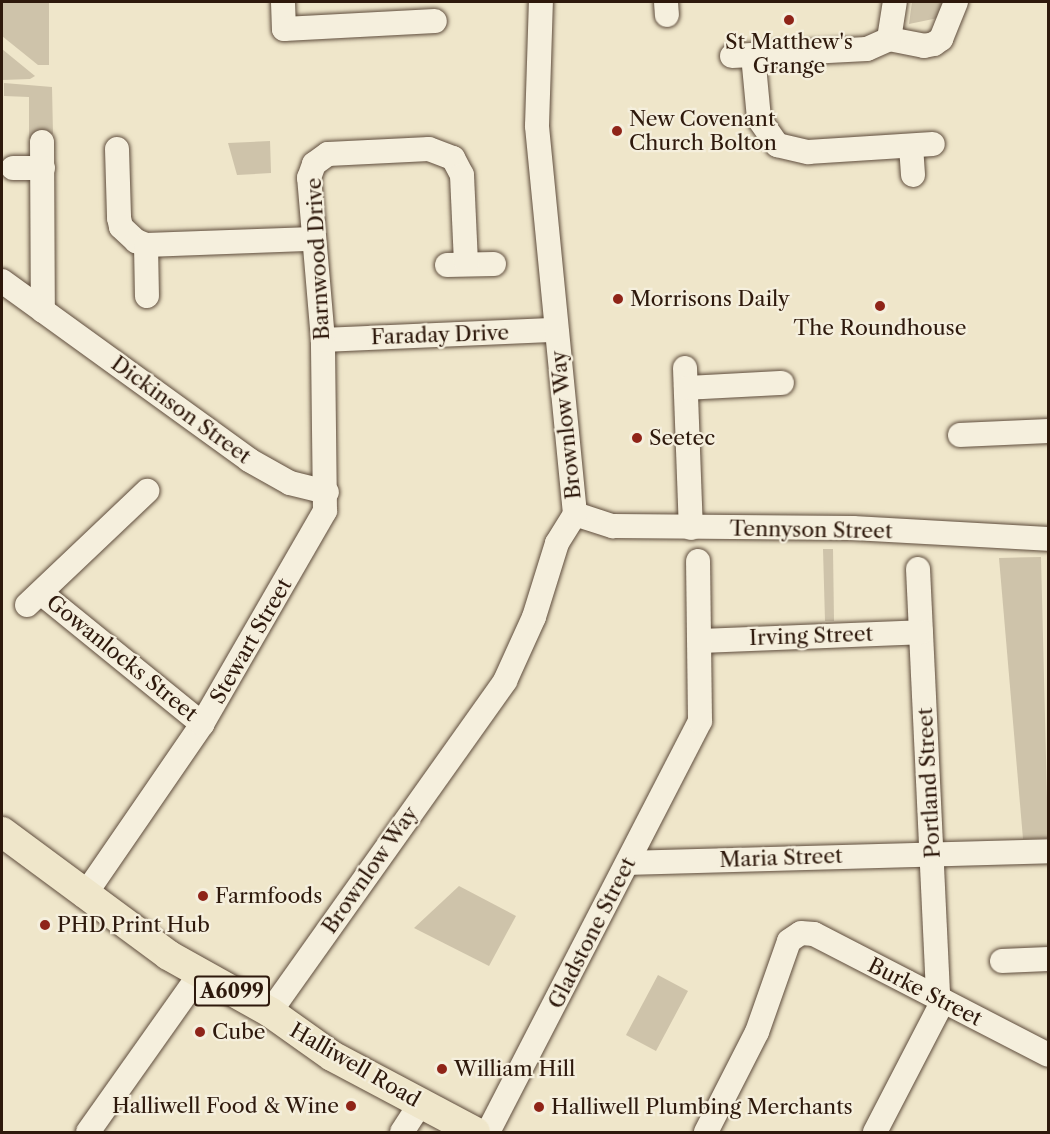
<!DOCTYPE html>
<style>
body{margin:0}
#map{position:relative;width:1050px;height:1134px;overflow:hidden;background:#efe6ca;font-family:"Libre Caslon Text",serif}
div>[style]{position:absolute}
.green>*{inset:0;background:#cec3aa}
.roads{filter:drop-shadow(0 0 2px #5e4c3c) drop-shadow(0 0 2px #5e4c3c)}
.minor>*{height:24px;margin:-12px;padding:0 12px;transform-origin:12px;border-radius:12px;background:#f5efdd}
.major>*{height:30px;margin:-15px;padding:0 15px;transform-origin:15px;border-radius:15px;background:#efe6ca}
.dots>*{width:16px;height:16px;translate:-50% -50%;box-sizing:border-box;border:3px solid #f5efdd;border-radius:50%}
span{translate:-50% -50%;white-space:nowrap;text-align:center;line-height:1.15;-webkit-text-stroke:4.5px #f5efdd;paint-order:stroke}
.shield-label span{padding:2px 4px;background:#f5efdd;border:2px solid;border-radius:4px;-webkit-text-stroke-width:0}
.shield-label{font-size:20px;color:#2e190c;font-weight:700}
.poi-label{font-size:21px;color:#2e190c}
.left{translate:0 -50%;text-align:left}
.right{translate:-100% -50%;text-align:right}
.street-label{font-size:21px;color:#2e190c}
.frame{position:absolute;inset:0;border:3px solid #2e190c;pointer-events:none}
</style>
<div id="map">
<div class="green">
<div style="clip-path:polygon(2px 2px,49px 2px,49px 65px,38px 65px,2px 36px)"></div>
<div style="clip-path:polygon(912px 2px,946px 2px,938px 18px,909px 24px)"></div>
<div style="clip-path:polygon(2px 49px,35px 76px,30px 79px,2px 80px)"></div>
<div style="clip-path:polygon(4px 83px,52px 87px,53px 134px,29px 139px,29px 97px,4px 96px)"></div>
<div style="clip-path:polygon(270px 141px,271px 173px,237px 175px,228px 143px)"></div>
<div style="clip-path:polygon(823px 549px,833px 549px,834px 621px,825px 621px)"></div>
<div style="clip-path:polygon(1041px 557px,1048px 838px,1023px 839px,999px 558px)"></div>
<div style="clip-path:polygon(459px 886px,516px 916px,489px 966px,414px 928px)"></div>
<div style="clip-path:polygon(658px 975px,688px 991px,656px 1051px,626px 1035px)"></div>
</div>
<div class="roads">
<div class="minor">
<div style="left:283px;top:2px;width:27px;rotate:88deg"></div>
<div style="left:284px;top:29px;width:151px;rotate:-3deg"></div>
<div style="left:666px;top:2px;width:13px;rotate:86deg"></div>
<div style="left:889px;top:39px;width:36px;rotate:11deg"></div>
<div style="left:924px;top:46px;width:10px;rotate:-11deg"></div>
<div style="left:934px;top:44px;width:9px;rotate:-36deg"></div>
<div style="left:941px;top:39px;width:40px;rotate:-68deg"></div>
<div style="left:889px;top:39px;width:37px;rotate:-81deg"></div>
<div style="left:753px;top:55px;width:64px;rotate:84.6deg"></div>
<div style="left:759px;top:119px;width:32px;rotate:55deg"></div>
<div style="left:777px;top:145px;width:32px;rotate:13deg"></div>
<div style="left:808px;top:152px;width:125px;rotate:-3.7deg"></div>
<div style="left:732px;top:56px;width:135px;rotate:-3deg"></div>
<div style="left:867px;top:49px;width:24px;rotate:-24deg"></div>
<div style="left:42px;top:142px;width:169px;rotate:89.7deg"></div>
<div style="left:911px;top:146px;width:29px;rotate:86deg"></div>
<div style="left:117px;top:149px;width:69px;rotate:88.3deg"></div>
<div style="left:119px;top:218px;width:9px;rotate:77deg"></div>
<div style="left:121px;top:227px;width:21px;rotate:43deg"></div>
<div style="left:136px;top:241px;width:11px;rotate:22deg"></div>
<div style="left:146px;top:245px;width:167px;rotate:-2.1deg"></div>
<div style="left:13px;top:168px;width:30px"></div>
<div style="left:146px;top:245px;width:51px;rotate:88.9deg"></div>
<div style="left:447px;top:265px;width:47px;rotate:-1.2deg"></div>
<div style="left:2px;top:281px;width:305px;rotate:35.9deg"></div>
<div style="left:249px;top:460px;width:47px;rotate:29.3deg"></div>
<div style="left:290px;top:483px;width:38px;rotate:14deg"></div>
<div style="left:323px;top:340px;width:233px;rotate:-2.5deg"></div>
<div style="left:685px;top:368px;width:160px;rotate:87.9deg"></div>
<div style="left:686px;top:388px;width:96px;rotate:-3deg"></div>
<div style="left:960px;top:435px;width:88px;rotate:-2.6deg"></div>
<div style="left:575px;top:514px;width:40px;rotate:18deg"></div>
<div style="left:613px;top:526px;width:240px;rotate:0.5deg"></div>
<div style="left:853px;top:528px;width:195px;rotate:3.2deg"></div>
<div style="left:918px;top:569px;width:429px;rotate:87.3deg"></div>
<div style="left:41px;top:593px;width:208px;rotate:39.1deg"></div>
<div style="left:27px;top:605px;width:166px;rotate:-43.5deg"></div>
<div style="left:700px;top:641px;width:221px;rotate:-2.3deg"></div>
<div style="left:628px;top:863px;width:420px;rotate:-1.6deg"></div>
<div style="left:84px;top:896px;width:209px;rotate:-55.5deg"></div>
<div style="left:202px;top:724px;width:246px;rotate:-60deg"></div>
<div style="left:325px;top:511px;width:171px;rotate:-90.7deg"></div>
<div style="left:323px;top:340px;width:163px;rotate:-94.9deg"></div>
<div style="left:309px;top:178px;width:15px;rotate:-70deg"></div>
<div style="left:314px;top:164px;width:17px;rotate:-36deg"></div>
<div style="left:328px;top:154px;width:101px;rotate:-2.8deg"></div>
<div style="left:429px;top:149px;width:26px;rotate:21deg"></div>
<div style="left:453px;top:158px;width:19px;rotate:62deg"></div>
<div style="left:462px;top:175px;width:89px;rotate:87.4deg"></div>
<div style="left:1002px;top:961px;width:46px;rotate:-2.5deg"></div>
<div style="left:270px;top:1012px;width:406px;rotate:-54.6deg"></div>
<div style="left:505px;top:681px;width:70px;rotate:-65.6deg"></div>
<div style="left:534px;top:617px;width:77px;rotate:-72.7deg"></div>
<div style="left:557px;top:543px;width:34px;rotate:-58deg"></div>
<div style="left:575px;top:514px;width:390px;rotate:-95.6deg"></div>
<div style="left:537px;top:126px;width:124px;rotate:-88.2deg"></div>
<div style="left:88px;top:1132px;width:194px;rotate:-54.7deg"></div>
<div style="left:402px;top:1132px;width:35px;rotate:-57deg"></div>
<div style="left:488px;top:1132px;width:462px;rotate:-62.7deg"></div>
<div style="left:700px;top:721px;width:160px;rotate:-90.7deg"></div>
<div style="left:706px;top:1132px;width:112px;rotate:-63deg"></div>
<div style="left:757px;top:1032px;width:96px;rotate:-70.6deg"></div>
<div style="left:789px;top:941px;width:14px;rotate:-34deg"></div>
<div style="left:801px;top:933px;width:13px;rotate:4deg"></div>
<div style="left:814px;top:934px;width:263px;rotate:27.3deg"></div>
<div style="left:875px;top:1132px;width:148px;rotate:-62.6deg"></div>
</div>
<div class="major">
<div style="left:2px;top:832px;width:207px;rotate:36.5deg"></div>
<div style="left:168px;top:955px;width:117px;rotate:29.2deg"></div>
<div style="left:270px;top:1012px;width:76px;rotate:35.4deg"></div>
<div style="left:332px;top:1056px;width:162px;rotate:28deg"></div>
</div>
</div>
<div class="dots">
<div style="left:789px;top:20px;background:#8f2418"></div>
<div style="left:617px;top:131px;background:#8f2418"></div>
<div style="left:618px;top:299px;background:#8f2418"></div>
<div style="left:880px;top:306px;background:#8f2418"></div>
<div style="left:637px;top:438px;background:#8f2418"></div>
<div style="left:203px;top:896px;background:#8f2418"></div>
<div style="left:45px;top:925px;background:#8f2418"></div>
<div style="left:200px;top:1032px;background:#8f2418"></div>
<div style="left:442px;top:1069px;background:#8f2418"></div>
<div style="left:351px;top:1106px;background:#8f2418"></div>
<div style="left:539px;top:1107px;background:#8f2418"></div>
</div>
<div class="shield-label">
<span style="left:232px;top:991px">A6099</span>
</div>
<div class="poi-label">
<span style="left:789px;top:54px">St Matthew's<br>Grange</span>
<span class="left" style="left:629px;top:131px">New Covenant<br>Church Bolton</span>
<span class="left" style="left:630px;top:299px">Morrisons Daily</span>
<span style="left:880px;top:328px">The Roundhouse</span>
<span class="left" style="left:649px;top:438px">Seetec</span>
<span class="left" style="left:215px;top:896px">Farmfoods</span>
<span class="left" style="left:57px;top:925px">PHD Print Hub</span>
<span class="left" style="left:212px;top:1032px">Cube</span>
<span class="left" style="left:454px;top:1069px">William Hill</span>
<span class="right" style="left:339px;top:1106px">Halliwell Food &amp; Wine</span>
<span class="left" style="left:551px;top:1107px">Halliwell Plumbing Merchants</span>
</div>
<div class="street-label">
<span style="left:318px;top:259px;rotate:-93deg">Barnwood Drive</span>
<span style="left:440px;top:335px;rotate:-2deg">Faraday Drive</span>
<span style="left:181px;top:410px;rotate:36deg">Dickinson Street</span>
<span style="left:566px;top:425px;rotate:-96deg">Brownlow Way</span>
<span style="left:811px;top:530px;rotate:1deg">Tennyson Street</span>
<span style="left:811px;top:636px;rotate:-2deg">Irving Street</span>
<span style="left:251px;top:641px;rotate:-60deg">Stewart Street</span>
<span style="left:122px;top:658px;rotate:39deg">Gowanlocks Street</span>
<span style="left:929px;top:783px;rotate:-93deg">Portland Street</span>
<span style="left:781px;top:858px;rotate:-2deg">Maria Street</span>
<span style="left:370px;top:870px;rotate:-55deg">Brownlow Way</span>
<span style="left:592px;top:933px;rotate:-63deg">Gladstone Street</span>
<span style="left:925px;top:992px;rotate:27deg">Burke Street</span>
<span style="left:355px;top:1065px;rotate:30deg">Halliwell Road</span>
</div>
<div class="frame"></div>
</div>
